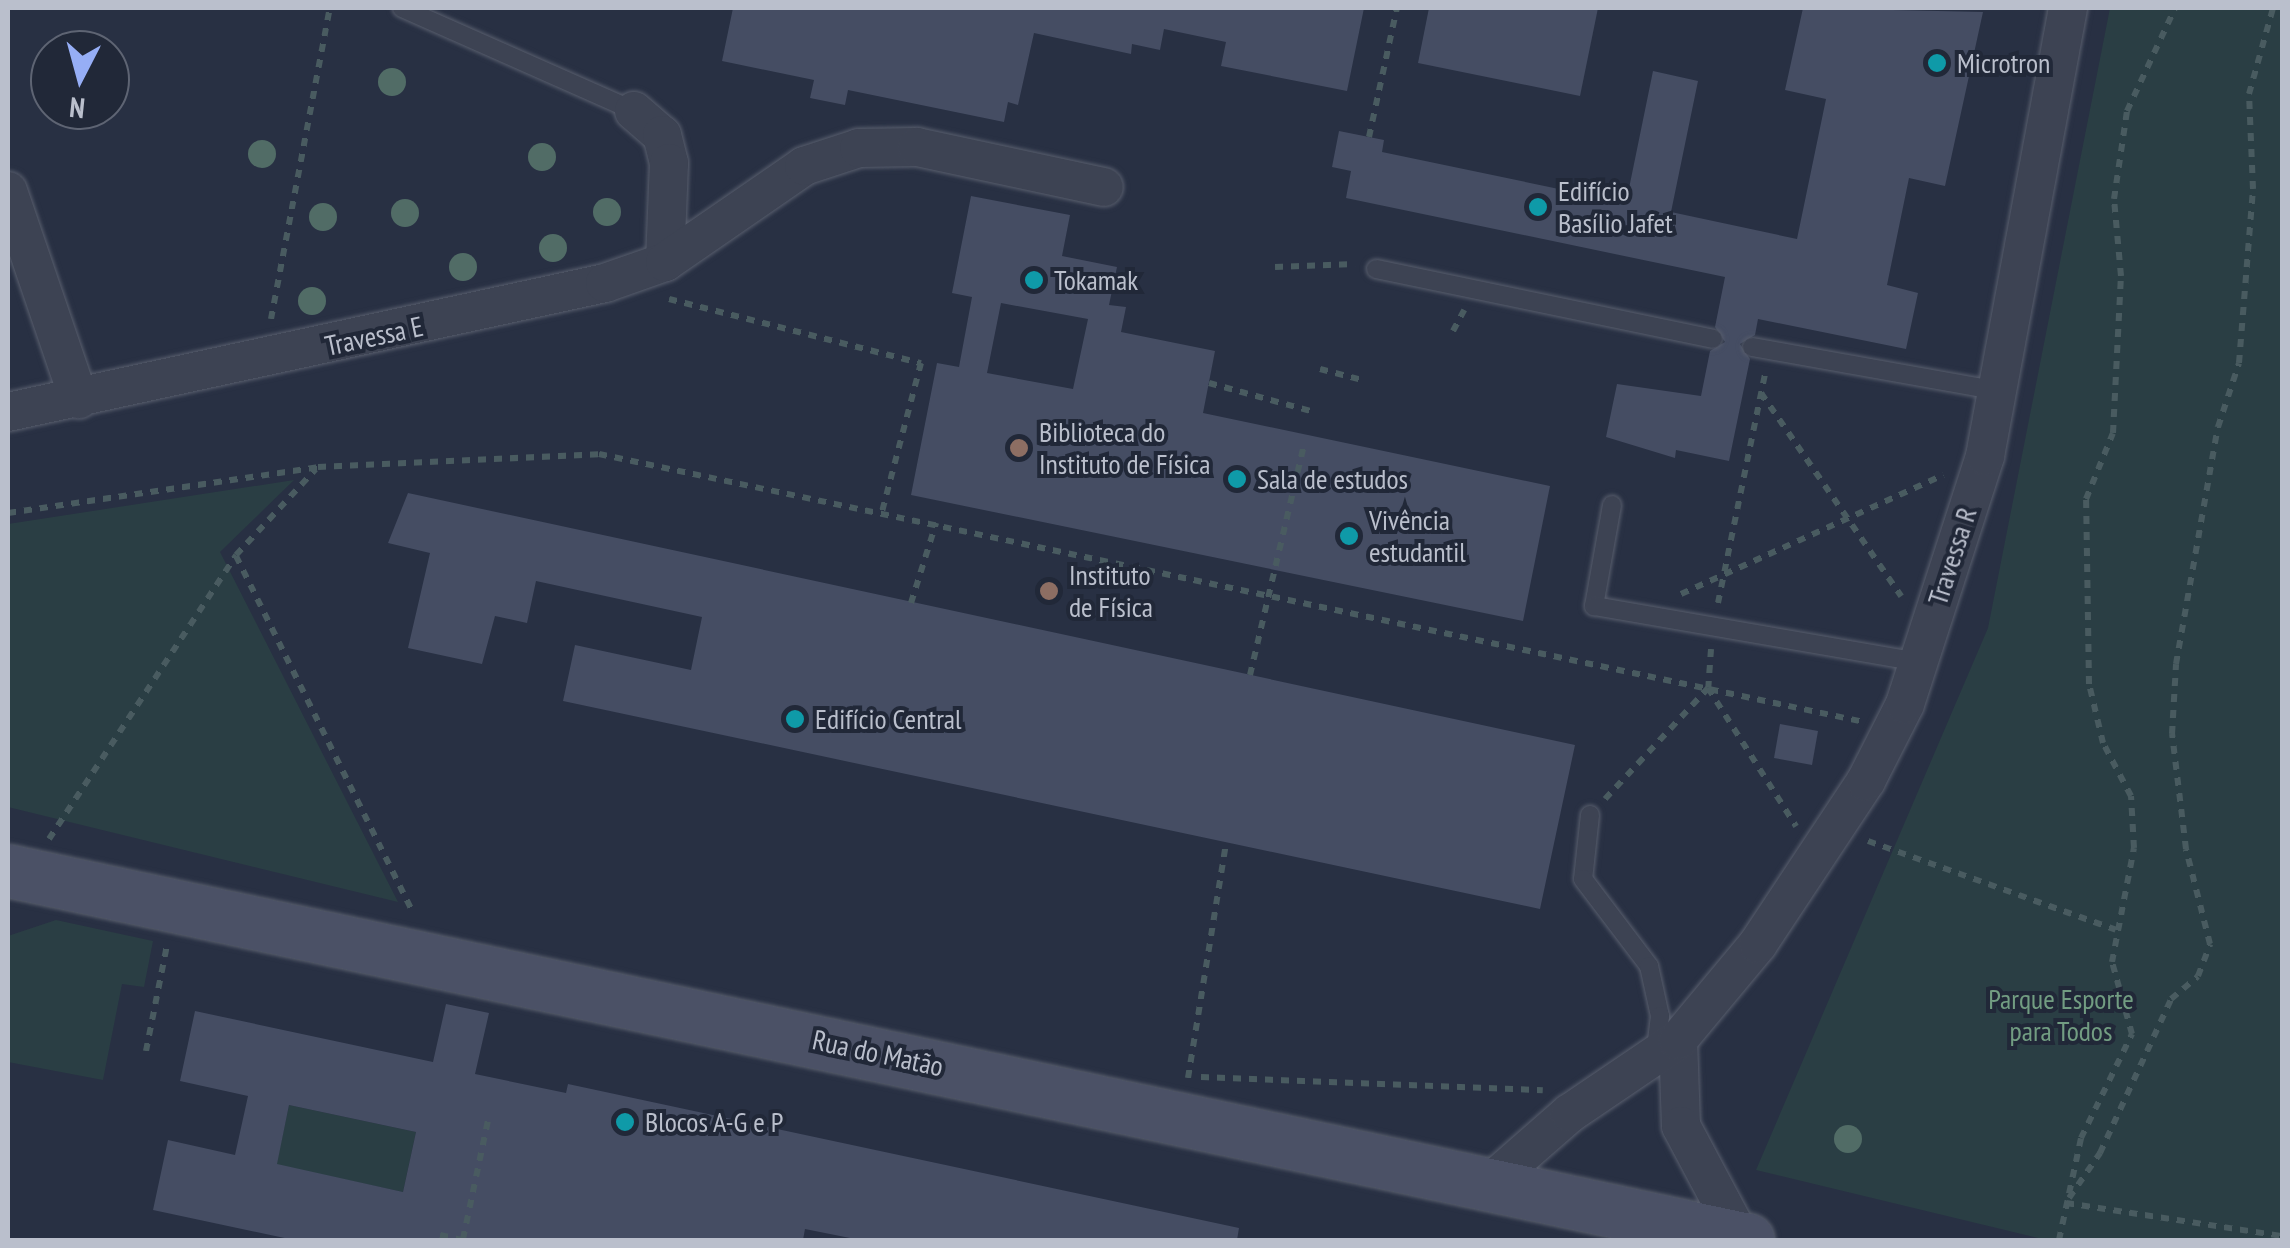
<!DOCTYPE html>
<meta charset="utf-8">
<style>
body{margin:0}
#map{position:relative;width:2290px;height:1248px;overflow:hidden;background:#283043;font-family:"PT Sans Narrow",sans-serif}
div>[style]{position:absolute}
.green>*{inset:0;background:#2a3e44}
.building>*{inset:0;background:#454d63}
.path>*{height:6px;margin-top:-3px;transform-origin:0;background:repeating-linear-gradient(90deg,#495b60 0 8px,transparent 0 16px)}
.roads{filter:drop-shadow(0 0 2px #585e6d) drop-shadow(0 0 2px #585e6d)}
.lane>*{height:18px;margin:-9px;padding:0 9px;transform-origin:9px;border-radius:9px;background:#3d4353}
.street>*{height:38px;margin:-19px;padding:0 19px;transform-origin:19px;border-radius:19px;background:#3d4353}
.secondary>*{height:52px;margin:-26px;padding:0 26px;transform-origin:26px;border-radius:26px;background:#4b5166}
.trees>*{width:28px;height:28px;margin:-14px;border-radius:50%;background:#516c66}
.dots>*{width:28px;height:28px;translate:-50% -50%;box-sizing:border-box;border:5px solid #212838;border-radius:50%}
span{translate:-50% -50%;white-space:nowrap;text-align:center;line-height:1.15;-webkit-text-stroke:8px #212838;paint-order:stroke}
.poi-label{font-size:28px;color:#babfcc}
.left{translate:0 -50%;text-align:left}
.street-label{font-size:28px;color:#babfcc}
.park-label{font-size:28px;color:#729d82}
.frame{position:absolute;inset:0;border:10px solid #babfcc;pointer-events:none}
.north{position:absolute;left:30px;top:30px;width:100px;height:100px;box-sizing:border-box;background:#212838;border:2px solid #5e6473;border-radius:50%;rotate:186deg;font-size:28px;font-weight:700;line-height:40px;text-align:center;color:#babfcc}
.north::after{content:'';display:block;margin:auto;width:35px;height:45px;background:#96aef6;clip-path:polygon(50% 0,100% 100%,50% 72%,0 100%)}
</style>
<div id="map">
<div class="green">
<div style="clip-path:polygon(2110px 8px,2282px 8px,2282px 1240px,2046px 1240px,1756px 1170px,1988px 628px)"></div>
<div style="clip-path:polygon(294px 480px,220px 552px,398px 902px,8px 807px,8px 524px)"></div>
<div style="clip-path:polygon(56px 920px,153px 941px,144px 987px,122px 984px,103px 1080px,8px 1062px,8px 936px)"></div>
<div style="clip-path:polygon(289px 1105px,416px 1132px,403px 1192px,276px 1165px)"></div>
</div>
<div class="building">
<div style="clip-path:polygon(733px 8px,1364px 8px,1347px 91px,1221px 66px,1226px 42px,1164px 29px,1160px 50px,1132px 44px,1131px 54px,1034px 33px,1018px 105px,1008px 102px,1004px 122px,848px 90px,845px 105px,810px 98px,814px 80px,722px 61px)"></div>
<div style="clip-path:polygon(1429px 8px,1598px 8px,1580px 96px,1418px 63px)"></div>
<div style="clip-path:polygon(1803px 8px,1983px 12px,1945px 186px,1909px 178px,1887px 285px,1918px 293px,1906px 349px,1758px 319px,1755px 335px,1740px 344px,1750px 359px,1729px 461px,1676px 450px,1675px 458px,1606px 437px,1617px 384px,1701px 396px,1710px 351px,1725px 342px,1715px 327px,1725px 277px,1346px 198px,1351px 171px,1332px 167px,1339px 131px,1384px 140px,1382px 152px,1626px 203px,1653px 71px,1698px 81px,1671px 212px,1797px 239px,1826px 99px,1785px 90px)"></div>
<div style="clip-path:polygon(evenodd,971px 196px,1070px 215px,1062px 256px,1117px 267px,1109px 305px,1126px 307px,1121px 332px,1215px 351px,1203px 413px,1550px 486px,1523px 621px,911px 495px,937px 363px,959px 367px,972px 297px,952px 293px,971px 196px,1001px 303px,1088px 319px,1073px 389px,987px 373px,1001px 303px)"></div>
<div style="clip-path:polygon(408px 493px,1575px 745px,1540px 909px,563px 701px,575px 645px,691px 670px,702px 617px,536px 581px,527px 623px,495px 616px,482px 664px,408px 648px,430px 553px,388px 543px)"></div>
<div style="clip-path:polygon(1780px 724px,1818px 731px,1812px 765px,1774px 758px)"></div>
<div style="clip-path:polygon(evenodd,446px 1004px,489px 1013px,475px 1074px,566px 1093px,568px 1084px,1239px 1228px,1237px 1240px,860px 1240px,805px 1229px,803px 1240px,294px 1240px,153px 1210px,168px 1140px,235px 1155px,248px 1096px,180px 1081px,195px 1011px,433px 1062px,446px 1004px,289px 1105px,416px 1132px,403px 1192px,277px 1164px,289px 1105px)"></div>
</div>
<div class="path">
<div style="left:1369px;top:137px;width:132px;rotate:-77.8deg"></div>
<div style="left:1275px;top:267px;width:80px;rotate:-2.1deg"></div>
<div style="left:669px;top:299px;width:260px;rotate:14.3deg"></div>
<div style="left:921px;top:363px;width:154px;rotate:104.7deg"></div>
<div style="left:271px;top:319px;width:317px;rotate:-79.3deg"></div>
<div style="left:1453px;top:331px;width:24px;rotate:-62deg"></div>
<div style="left:1320px;top:369px;width:43px;rotate:14.7deg"></div>
<div style="left:1209px;top:383px;width:106px;rotate:15.4deg"></div>
<div style="left:1761px;top:393px;width:247px;rotate:55.4deg"></div>
<div style="left:8px;top:513px;width:313px;rotate:-8.4deg"></div>
<div style="left:318px;top:467px;width:281px;rotate:-2.6deg"></div>
<div style="left:599px;top:454px;width:1289px;rotate:11.96deg"></div>
<div style="left:236px;top:556px;width:398px;rotate:63.6deg"></div>
<div style="left:1681px;top:594px;width:288px;rotate:-24.4deg"></div>
<div style="left:911px;top:603px;width:84px;rotate:-72.6deg"></div>
<div style="left:1718px;top:603px;width:233px;rotate:-78.4deg"></div>
<div style="left:1711px;top:649px;width:39px;rotate:94deg"></div>
<div style="left:1708px;top:688px;width:164px;rotate:57.5deg"></div>
<div style="left:1250px;top:675px;width:236px;rotate:-76.8deg"></div>
<div style="left:1605px;top:799px;width:151px;rotate:-47.1deg"></div>
<div style="left:49px;top:839px;width:340px;rotate:-56.6deg"></div>
<div style="left:236px;top:555px;width:117px;rotate:-47.1deg"></div>
<div style="left:1868px;top:841px;width:263px;rotate:19.7deg"></div>
<div style="left:146px;top:1051px;width:108px;rotate:-78.8deg"></div>
<div style="left:1201px;top:1077px;width:342px;rotate:2.2deg"></div>
<div style="left:1188px;top:1078px;width:238px;rotate:-80.8deg"></div>
<div style="left:2069px;top:1198px;width:55px;rotate:-55.4deg"></div>
<div style="left:2100px;top:1153px;width:170px;rotate:-65.2deg"></div>
<div style="left:2171px;top:999px;width:35px;rotate:-40deg"></div>
<div style="left:2198px;top:976px;width:34px;rotate:-69deg"></div>
<div style="left:2210px;top:944px;width:98px;rotate:-104.2deg"></div>
<div style="left:2186px;top:849px;width:116px;rotate:-96.9deg"></div>
<div style="left:2172px;top:734px;width:70px;rotate:-86.7deg"></div>
<div style="left:2176px;top:664px;width:241px;rotate:-80deg"></div>
<div style="left:2218px;top:427px;width:67px;rotate:-71.8deg"></div>
<div style="left:2239px;top:363px;width:175px;rotate:-85.4deg"></div>
<div style="left:2253px;top:189px;width:95px;rotate:-92.4deg"></div>
<div style="left:2249px;top:94px;width:89px;rotate:-74.4deg"></div>
<div style="left:2066px;top:1203px;width:219px;rotate:8.7deg"></div>
<div style="left:440px;top:1235px;width:23px;rotate:13deg"></div>
<div style="left:463px;top:1239px;width:126px;rotate:-78.1deg"></div>
<div style="left:2059px;top:1240px;width:104px;rotate:-77.8deg"></div>
<div style="left:2081px;top:1138px;width:116px;rotate:-63.9deg"></div>
<div style="left:2132px;top:1034px;width:75px;rotate:-105.5deg"></div>
<div style="left:2112px;top:962px;width:116px;rotate:-79.1deg"></div>
<div style="left:2134px;top:848px;width:52px;rotate:-93.3deg"></div>
<div style="left:2131px;top:796px;width:60px;rotate:-117.8deg"></div>
<div style="left:2103px;top:743px;width:61px;rotate:-103.3deg"></div>
<div style="left:2089px;top:684px;width:185px;rotate:-90.9deg"></div>
<div style="left:2086px;top:499px;width:71px;rotate:-67.8deg"></div>
<div style="left:2113px;top:433px;width:157px;rotate:-87.1deg"></div>
<div style="left:2121px;top:276px;width:77px;rotate:-95.2deg"></div>
<div style="left:2114px;top:199px;width:89px;rotate:-81.6deg"></div>
<div style="left:2127px;top:111px;width:114px;rotate:-65deg"></div>
</div>
<div class="roads">
<div class="lane">
<div style="left:402px;top:8px;width:254px;rotate:23.9deg"></div>
<div style="left:1376px;top:269px;width:344px;rotate:11.7deg"></div>
<div style="left:1752px;top:347px;width:250px;rotate:10.1deg"></div>
<div style="left:1612px;top:505px;width:103px;rotate:100.1deg"></div>
<div style="left:1594px;top:606px;width:330px;rotate:9.8deg"></div>
<div style="left:1590px;top:815px;width:64px;rotate:96.2deg"></div>
<div style="left:1583px;top:879px;width:109px;rotate:52.8deg"></div>
<div style="left:1649px;top:966px;width:51px;rotate:77.6deg"></div>
<div style="left:1660px;top:1016px;width:35px;rotate:97deg"></div>
</div>
<div class="street">
<div style="left:634px;top:111px;width:37px;rotate:41deg"></div>
<div style="left:662px;top:135px;width:29px;rotate:76deg"></div>
<div style="left:669px;top:163px;width:99px;rotate:92.3deg"></div>
<div style="left:8px;top:191px;width:220px;rotate:71.2deg"></div>
<div style="left:8px;top:412px;width:611px;rotate:-12.19deg"></div>
<div style="left:605px;top:283px;width:64px;rotate:-19.3deg"></div>
<div style="left:665px;top:262px;width:169px;rotate:-34.6deg"></div>
<div style="left:804px;top:166px;width:58px;rotate:-18.1deg"></div>
<div style="left:859px;top:148px;width:58px;rotate:-1deg"></div>
<div style="left:917px;top:147px;width:191px;rotate:12.1deg"></div>
<div style="left:1678px;top:1040px;width:86px;rotate:88deg"></div>
<div style="left:1681px;top:1126px;width:128px;rotate:62deg"></div>
<div style="left:1490px;top:1183px;width:106px;rotate:-41.2deg"></div>
<div style="left:1570px;top:1113px;width:130px;rotate:-34.1deg"></div>
<div style="left:1678px;top:1040px;width:125px;rotate:-50.2deg"></div>
<div style="left:1758px;top:944px;width:196px;rotate:-56.5deg"></div>
<div style="left:1866px;top:781px;width:86px;rotate:-63.1deg"></div>
<div style="left:1905px;top:704px;width:261px;rotate:-72.1deg"></div>
<div style="left:1985px;top:456px;width:456px;rotate:-79.5deg"></div>
</div>
<div class="secondary">
<div style="left:8px;top:871px;width:1779px;rotate:11.97deg"></div>
</div>
</div>
<div class="trees">
<div style="left:392px;top:82px"></div>
<div style="left:262px;top:154px"></div>
<div style="left:542px;top:157px"></div>
<div style="left:607px;top:212px"></div>
<div style="left:405px;top:213px"></div>
<div style="left:323px;top:217px"></div>
<div style="left:553px;top:248px"></div>
<div style="left:463px;top:267px"></div>
<div style="left:312px;top:301px"></div>
<div style="left:1848px;top:1139px"></div>
</div>
<div class="dots">
<div style="left:1937px;top:63px;background:#0f9aa8"></div>
<div style="left:1538px;top:207px;background:#0f9aa8"></div>
<div style="left:1034px;top:280px;background:#0f9aa8"></div>
<div style="left:1019px;top:448px;background:#8d6e63"></div>
<div style="left:1237px;top:479px;background:#0f9aa8"></div>
<div style="left:1349px;top:536px;background:#0f9aa8"></div>
<div style="left:1049px;top:591px;background:#8d6e63"></div>
<div style="left:795px;top:719px;background:#0f9aa8"></div>
<div style="left:625px;top:1122px;background:#0f9aa8"></div>
</div>
<div class="poi-label">
<span class="left" style="left:1957px;top:63px">Microtron</span>
<span class="left" style="left:1558px;top:207px">Edifício<br>Basílio Jafet</span>
<span class="left" style="left:1054px;top:280px">Tokamak</span>
<span class="left" style="left:1039px;top:448px">Biblioteca do<br>Instituto de Física</span>
<span class="left" style="left:1257px;top:479px">Sala de estudos</span>
<span class="left" style="left:1369px;top:536px">Vivência<br>estudantil</span>
<span class="left" style="left:1069px;top:591px">Instituto<br>de Física</span>
<span class="left" style="left:815px;top:719px">Edifício Central</span>
<span class="left" style="left:645px;top:1122px">Blocos A-G e P</span>
</div>
<div class="street-label">
<span style="left:374px;top:336px;rotate:-12deg">Travessa E</span>
<span style="left:1952px;top:556px;rotate:-72deg">Travessa R</span>
<span style="left:878px;top:1053px;rotate:12deg">Rua do Matão</span>
</div>
<div class="park-label">
<span style="left:2061px;top:1015px">Parque Esporte<br>para Todos</span>
</div>
<div class="frame"></div>
<div class="north">N</div>
</div>
